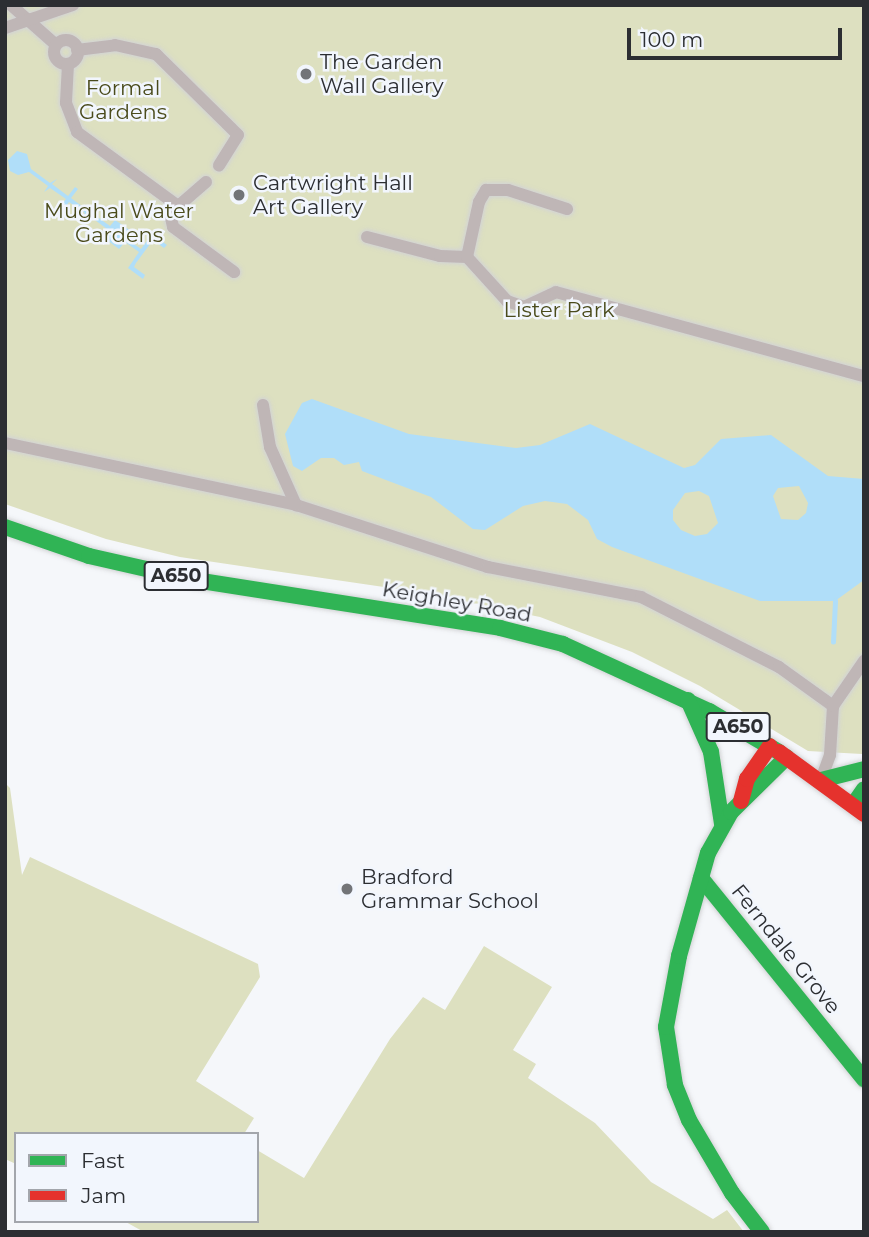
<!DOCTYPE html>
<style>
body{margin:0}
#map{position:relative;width:869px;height:1237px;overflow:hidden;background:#f5f7fa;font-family:Montserrat,sans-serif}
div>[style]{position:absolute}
.green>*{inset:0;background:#dde0c0}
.water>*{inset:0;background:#b0def9}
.stream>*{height:4.5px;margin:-2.25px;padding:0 2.25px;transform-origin:2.25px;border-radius:2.25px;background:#b0def9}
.roads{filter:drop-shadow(0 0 2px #d2d3d5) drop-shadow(0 0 2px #d2d3d5)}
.street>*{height:12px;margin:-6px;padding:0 6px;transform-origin:6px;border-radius:6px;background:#bfb6b6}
.street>.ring{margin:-6px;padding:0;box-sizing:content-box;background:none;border:12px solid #bfb6b6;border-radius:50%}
.fast>*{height:16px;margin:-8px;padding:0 8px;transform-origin:8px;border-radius:8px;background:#30b455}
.jam>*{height:16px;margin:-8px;padding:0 8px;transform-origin:8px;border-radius:8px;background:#e5322d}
.dots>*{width:19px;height:19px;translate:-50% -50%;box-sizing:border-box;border:4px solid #f2f6fd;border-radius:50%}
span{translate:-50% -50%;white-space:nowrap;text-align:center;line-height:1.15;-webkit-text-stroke:5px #f2f6fd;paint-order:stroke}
.shield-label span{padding:2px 5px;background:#f2f6fd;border:2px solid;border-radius:5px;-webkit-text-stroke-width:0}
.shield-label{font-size:19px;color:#2c2e32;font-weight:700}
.poi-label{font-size:21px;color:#2c2e32}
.left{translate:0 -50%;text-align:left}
.park-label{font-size:21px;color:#4a4b1b}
.street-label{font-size:21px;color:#2c2e32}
.frame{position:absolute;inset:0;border:7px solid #2c2e32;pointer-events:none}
.legend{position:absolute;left:14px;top:1132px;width:245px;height:91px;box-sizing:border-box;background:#f2f6fd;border:2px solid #a3a6ac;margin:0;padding:9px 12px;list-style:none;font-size:21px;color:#2c2e32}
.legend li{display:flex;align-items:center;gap:14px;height:35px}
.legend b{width:35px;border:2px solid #a3a6ac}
.scale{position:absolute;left:627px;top:28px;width:215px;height:32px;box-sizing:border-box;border:4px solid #2c2e32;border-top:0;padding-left:9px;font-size:21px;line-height:24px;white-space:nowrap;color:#2c2e32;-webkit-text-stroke:5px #f2f6fd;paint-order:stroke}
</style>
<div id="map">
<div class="green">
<div style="clip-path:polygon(5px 5px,864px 5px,862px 754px,808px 751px,700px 686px,632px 652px,540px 617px,418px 592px,180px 557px,106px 539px,5px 504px)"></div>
<div style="clip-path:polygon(5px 783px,10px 788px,22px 875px,30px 857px,258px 964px,260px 977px,196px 1081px,254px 1118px,244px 1134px,16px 1134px,16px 1164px,5px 1159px)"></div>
<div style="clip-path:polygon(484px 946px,552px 987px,513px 1050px,536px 1064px,528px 1078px,595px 1123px,651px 1182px,713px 1219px,727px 1210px,744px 1232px,144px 1232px,124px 1221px,257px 1221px,257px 1150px,304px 1178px,390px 1039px,423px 997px,445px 1010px)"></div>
</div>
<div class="water">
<div style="clip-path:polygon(17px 151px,27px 154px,31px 169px,50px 183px,57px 179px,52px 184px,68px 196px,75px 187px,78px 189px,71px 198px,87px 210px,93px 206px,89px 211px,110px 226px,115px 220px,124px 226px,132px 232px,127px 239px,141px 249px,152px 234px,167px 245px,164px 248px,153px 240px,136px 263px,134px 267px,145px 275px,143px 279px,128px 268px,139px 252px,125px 242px,119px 249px,103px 237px,107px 229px,87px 214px,80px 218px,85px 213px,69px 202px,63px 211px,59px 208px,66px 199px,50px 188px,44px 192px,48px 186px,29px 172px,18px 175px,10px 171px,8px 160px)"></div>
<div style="clip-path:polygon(evenodd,312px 399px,409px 434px,516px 448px,540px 445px,590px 424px,684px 468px,695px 465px,721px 439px,771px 435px,828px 476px,864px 479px,864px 580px,835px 601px,760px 601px,612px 547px,597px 539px,588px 520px,567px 504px,545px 501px,523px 506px,485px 530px,473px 529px,431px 497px,362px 471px,359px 462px,344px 465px,334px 458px,321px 458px,302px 471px,293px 466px,285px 434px,302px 403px,312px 399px,799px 486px,808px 503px,806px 513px,798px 520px,781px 519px,773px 496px,778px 488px,799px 486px,312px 399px,699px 491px,709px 496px,718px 523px,707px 534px,695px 536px,681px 530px,673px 520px,673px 510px,685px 493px,699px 491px)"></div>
</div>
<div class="stream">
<div style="left:833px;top:642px;width:41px;rotate:-87.2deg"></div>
</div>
<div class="roads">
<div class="street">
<div style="left:11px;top:5px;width:60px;rotate:41.6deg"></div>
<div style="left:5px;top:28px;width:72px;rotate:-18.7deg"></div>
<div class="ring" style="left:54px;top:40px;width:12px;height:12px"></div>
<div style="left:77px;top:50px;width:38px;rotate:-7deg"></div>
<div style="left:115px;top:45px;width:42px;rotate:12.4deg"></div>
<div style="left:156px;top:54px;width:115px;rotate:44.6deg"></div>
<div style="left:238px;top:135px;width:36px;rotate:122deg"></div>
<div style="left:68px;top:64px;width:39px;rotate:93deg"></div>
<div style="left:66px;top:103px;width:31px;rotate:69deg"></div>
<div style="left:77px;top:132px;width:125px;rotate:36.2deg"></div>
<div style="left:206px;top:182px;width:37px;rotate:139deg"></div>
<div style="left:178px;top:206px;width:14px;rotate:120deg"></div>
<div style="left:171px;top:218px;width:9px;rotate:77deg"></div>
<div style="left:173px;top:227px;width:76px;rotate:36.4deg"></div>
<div style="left:367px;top:237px;width:75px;rotate:14.6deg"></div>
<div style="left:440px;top:256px;width:27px;rotate:2deg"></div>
<div style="left:467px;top:257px;width:59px;rotate:47.7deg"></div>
<div style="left:507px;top:301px;width:18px;rotate:19deg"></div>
<div style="left:524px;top:307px;width:35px;rotate:-25deg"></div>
<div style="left:556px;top:292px;width:319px;rotate:15.3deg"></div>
<div style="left:467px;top:257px;width:56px;rotate:-77.7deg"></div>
<div style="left:479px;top:202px;width:14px;rotate:-60deg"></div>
<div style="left:486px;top:190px;width:22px"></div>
<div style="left:508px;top:190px;width:62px;rotate:17.9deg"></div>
<div style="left:263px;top:405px;width:43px;rotate:80.5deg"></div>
<div style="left:270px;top:447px;width:64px;rotate:65.9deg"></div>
<div style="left:296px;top:505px;width:202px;rotate:17.9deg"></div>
<div style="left:488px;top:567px;width:156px;rotate:11.1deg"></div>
<div style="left:641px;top:597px;width:155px;rotate:26.9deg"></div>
<div style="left:779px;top:667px;width:67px;rotate:35.8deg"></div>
<div style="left:833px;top:706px;width:49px;rotate:93.5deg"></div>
<div style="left:830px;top:755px;width:27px;rotate:110deg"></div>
<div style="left:5px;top:443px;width:298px;rotate:12deg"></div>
<div style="left:833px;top:706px;width:55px;rotate:-55.4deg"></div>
</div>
<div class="fast">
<div style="left:5px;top:527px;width:89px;rotate:19deg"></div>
<div style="left:89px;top:556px;width:109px;rotate:12.8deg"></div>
<div style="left:195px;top:580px;width:309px;rotate:8.9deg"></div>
<div style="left:500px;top:628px;width:65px;rotate:14.3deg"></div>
<div style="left:563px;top:644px;width:161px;rotate:24.7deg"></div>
<div style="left:709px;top:711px;width:81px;rotate:30.4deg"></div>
<div style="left:688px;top:700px;width:57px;rotate:66.1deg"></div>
<div style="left:711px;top:752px;width:73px;rotate:81.3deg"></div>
<div style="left:821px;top:780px;width:44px;rotate:-14.3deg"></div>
<div style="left:853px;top:805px;width:19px;rotate:-55deg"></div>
<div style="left:701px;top:878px;width:259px;rotate:51deg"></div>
<div style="left:762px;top:1232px;width:49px;rotate:-127.6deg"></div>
<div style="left:732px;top:1193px;width:85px;rotate:-120.5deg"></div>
<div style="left:689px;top:1120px;width:38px;rotate:-112deg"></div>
<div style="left:675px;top:1085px;width:59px;rotate:-98.8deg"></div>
<div style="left:666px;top:1027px;width:72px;rotate:-79.6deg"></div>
<div style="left:679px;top:956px;width:107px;rotate:-74.3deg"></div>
<div style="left:708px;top:853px;width:47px;rotate:-60.7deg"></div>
<div style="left:731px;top:812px;width:78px;rotate:-44.5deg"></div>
</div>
<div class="jam">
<div style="left:779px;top:752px;width:105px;rotate:36.1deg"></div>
<div style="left:741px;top:801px;width:23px;rotate:-75deg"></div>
<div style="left:747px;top:779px;width:40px;rotate:-55.1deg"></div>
</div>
</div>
<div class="dots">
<div style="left:306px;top:74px;background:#727478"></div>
<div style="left:239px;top:195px;background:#727478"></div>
<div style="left:347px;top:889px;background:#727478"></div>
</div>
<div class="shield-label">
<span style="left:176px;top:576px">A650</span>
<span style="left:738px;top:727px">A650</span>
</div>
<div class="poi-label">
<span class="left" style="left:320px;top:74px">The Garden<br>Wall Gallery</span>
<span class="left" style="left:253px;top:195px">Cartwright Hall<br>Art Gallery</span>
<span class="left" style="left:361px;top:889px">Bradford<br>Grammar School</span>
</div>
<div class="park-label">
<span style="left:123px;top:100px">Formal<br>Gardens</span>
<span style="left:119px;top:223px">Mughal Water<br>Gardens</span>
<span style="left:559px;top:310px">Lister Park</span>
</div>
<div class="street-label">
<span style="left:457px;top:602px;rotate:10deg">Keighley Road</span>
<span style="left:786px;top:949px;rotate:51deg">Ferndale Grove</span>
</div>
<div class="frame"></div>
<ul class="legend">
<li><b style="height:9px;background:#30b455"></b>Fast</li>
<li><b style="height:9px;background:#e5322d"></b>Jam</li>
</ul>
<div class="scale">100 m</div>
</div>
